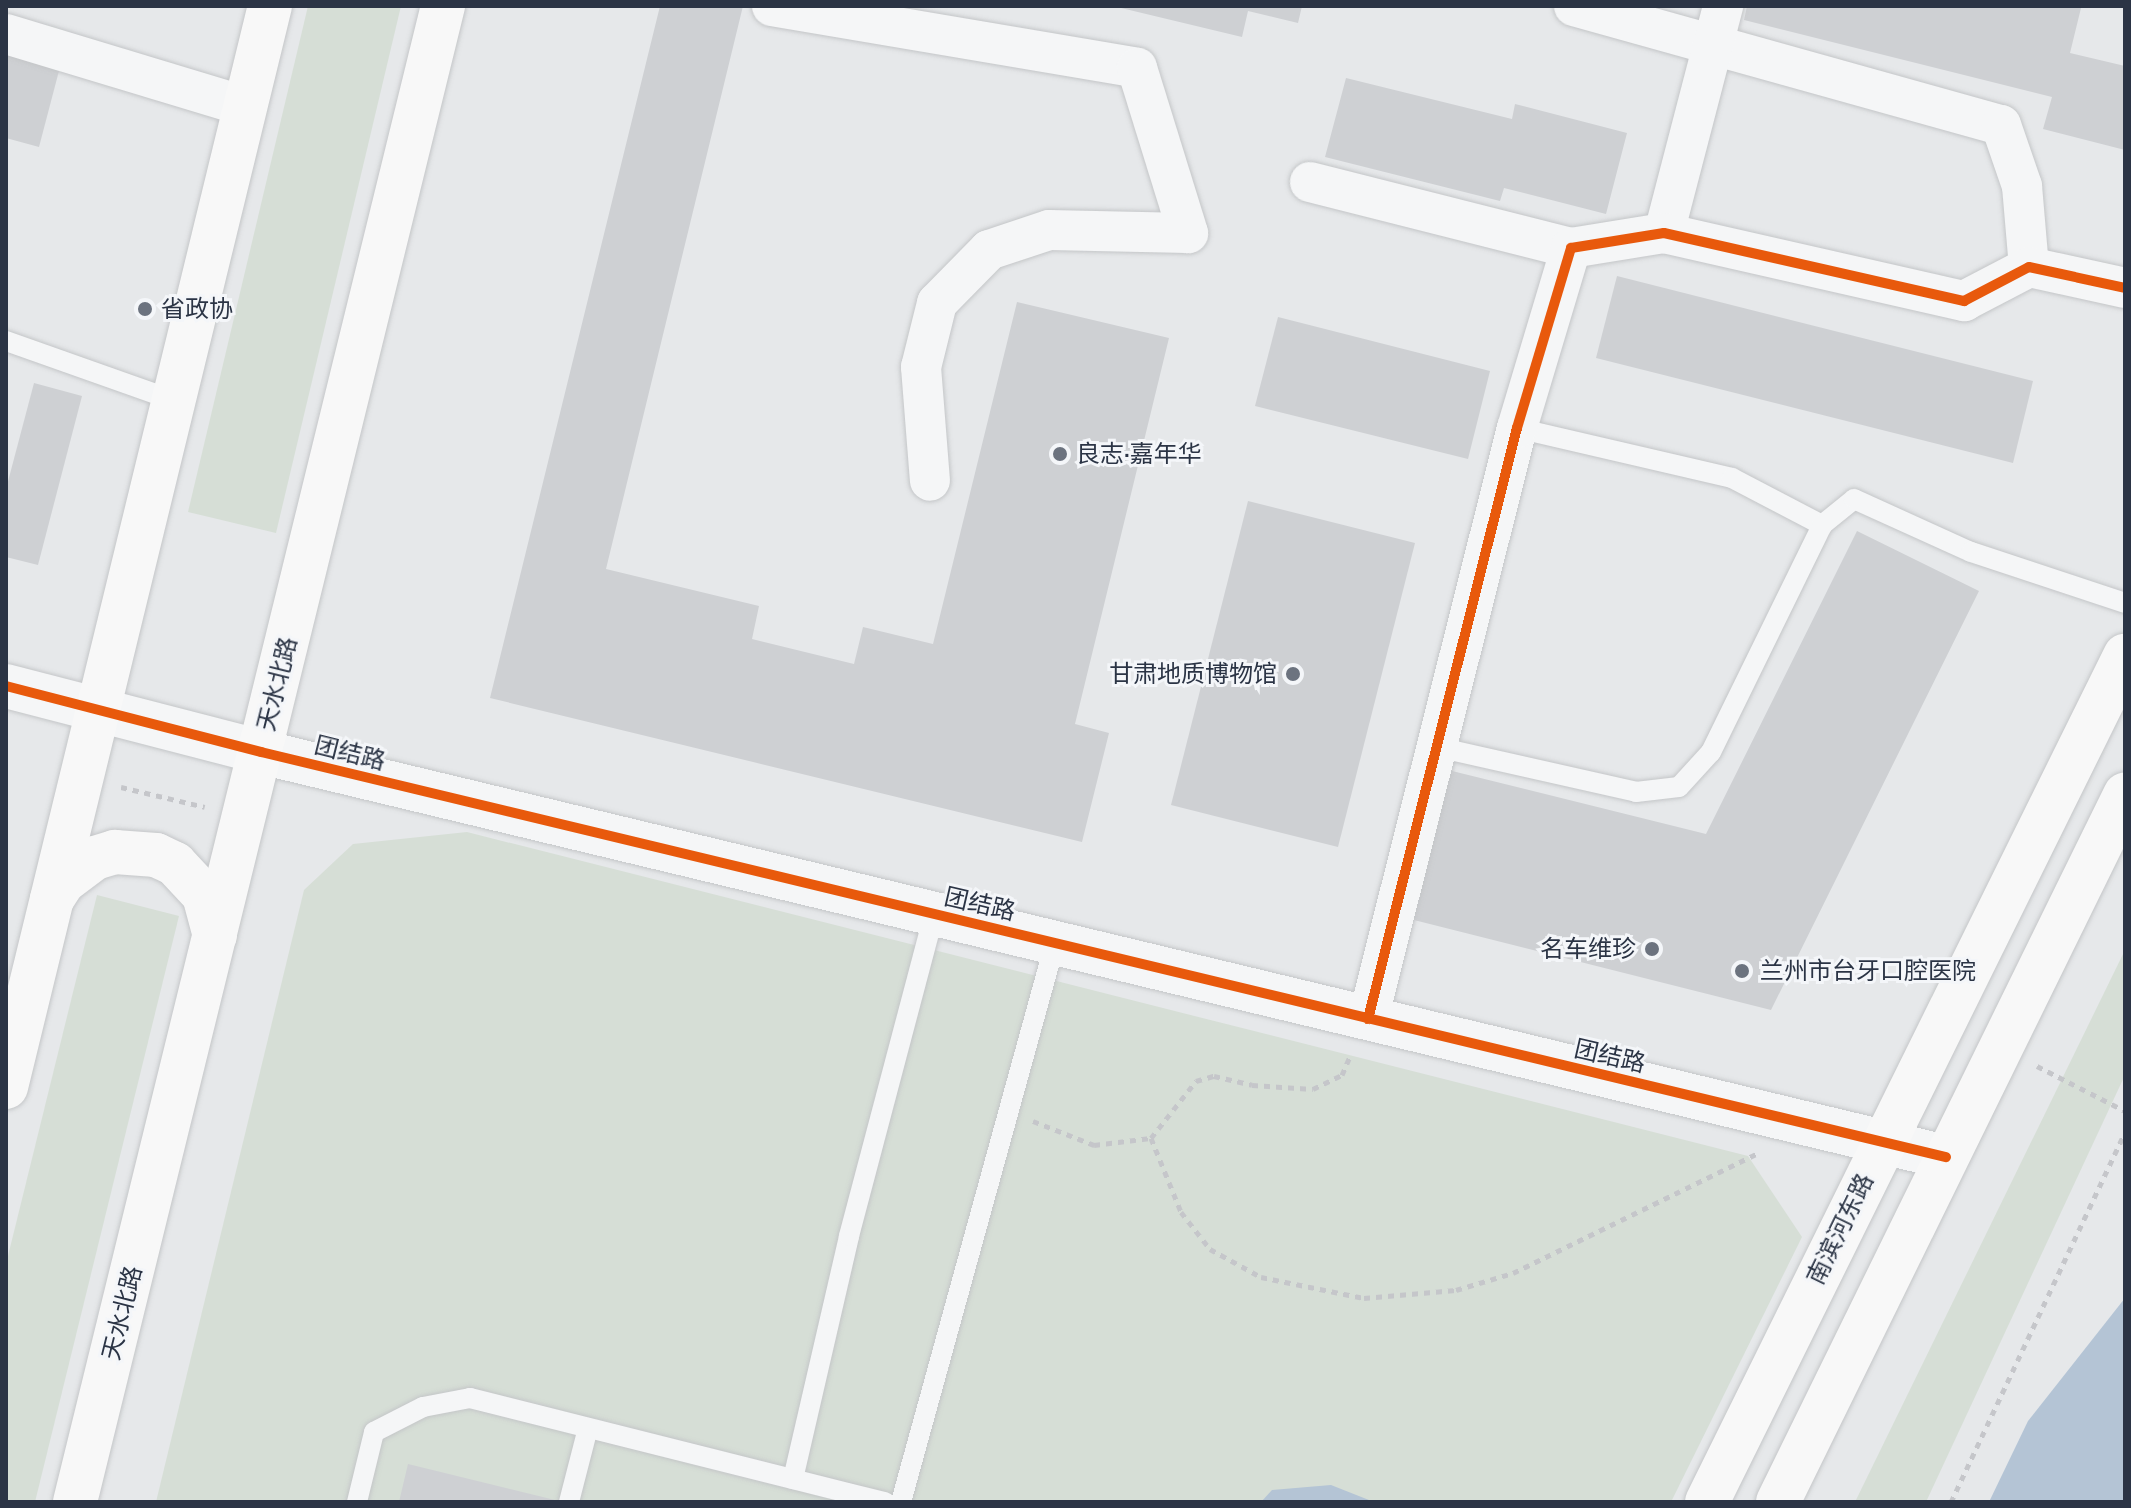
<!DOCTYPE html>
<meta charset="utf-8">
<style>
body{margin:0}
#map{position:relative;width:2131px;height:1508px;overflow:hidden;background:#e6e8ea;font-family:Cabin,"Noto Sans SC",sans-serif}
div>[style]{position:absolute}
.green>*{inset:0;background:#d6ded6}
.water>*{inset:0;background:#b4c4d5}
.building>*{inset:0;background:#ced0d3}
.path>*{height:5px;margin-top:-2.5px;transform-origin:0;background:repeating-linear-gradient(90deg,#c5c6ca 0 6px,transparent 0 12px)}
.roads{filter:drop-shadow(0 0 2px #c4c6c8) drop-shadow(0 0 2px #c4c6c8)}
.service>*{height:20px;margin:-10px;padding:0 10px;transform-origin:10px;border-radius:10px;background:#f5f6f7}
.minor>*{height:40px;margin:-20px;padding:0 20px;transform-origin:20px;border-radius:20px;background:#f5f6f7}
.tertiary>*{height:44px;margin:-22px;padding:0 22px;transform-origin:22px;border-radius:22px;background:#f5f6f7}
.secondary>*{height:44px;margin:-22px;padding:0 22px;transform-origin:22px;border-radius:22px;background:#f8f8f8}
.primary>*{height:44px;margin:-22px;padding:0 22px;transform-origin:22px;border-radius:22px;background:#f8f8f8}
.cycleway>*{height:10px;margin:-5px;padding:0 5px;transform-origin:5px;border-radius:5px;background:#e8590c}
.dots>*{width:22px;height:22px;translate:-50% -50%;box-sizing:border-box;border:4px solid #f4f6f9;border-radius:50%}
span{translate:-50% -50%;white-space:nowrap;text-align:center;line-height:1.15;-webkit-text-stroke:6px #f4f6f9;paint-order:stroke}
.poi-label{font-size:24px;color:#2b3445}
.left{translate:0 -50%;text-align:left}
.right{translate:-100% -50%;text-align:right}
.street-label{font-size:24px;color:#2b3445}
.frame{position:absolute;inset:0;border:8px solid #2b3445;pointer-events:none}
</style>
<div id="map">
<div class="green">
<div style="clip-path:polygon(308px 6px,401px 6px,276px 533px,188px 512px)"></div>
<div style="clip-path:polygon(467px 832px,1748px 1156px,1802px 1237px,1671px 1502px,156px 1502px,304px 890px,353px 844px)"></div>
<div style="clip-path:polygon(97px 895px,179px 916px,35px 1502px,6px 1502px,6px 1264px)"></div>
<div style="clip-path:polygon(2125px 950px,2125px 1075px,1926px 1502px,1855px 1502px)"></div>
</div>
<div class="water">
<div style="clip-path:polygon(2125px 1298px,2125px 1502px,1989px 1502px,2028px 1421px)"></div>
<div style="clip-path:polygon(1331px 1485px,1374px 1502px,1261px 1502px,1272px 1490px)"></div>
</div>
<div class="building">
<div style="clip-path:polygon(660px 6px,743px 6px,606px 569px,759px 606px,752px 639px,854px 664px,863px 627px,933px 644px,1017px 302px,1169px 338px,1075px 724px,1109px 733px,1082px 842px,490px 698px)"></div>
<div style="clip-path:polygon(1302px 6px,1298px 23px,1248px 11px,1242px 37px,1117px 7px)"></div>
<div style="clip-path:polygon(1747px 6px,2081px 8px,2070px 53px,2125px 66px,2125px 150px,2043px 129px,2052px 97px,1744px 20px)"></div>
<div style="clip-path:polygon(6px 53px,60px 67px,39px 147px,6px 138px)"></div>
<div style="clip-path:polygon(1346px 78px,1512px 119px,1515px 104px,1627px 133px,1606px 214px,1504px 188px,1500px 201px,1325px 157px)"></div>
<div style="clip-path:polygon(1617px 276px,2033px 381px,2013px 463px,1596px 358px)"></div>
<div style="clip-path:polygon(1278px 317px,1490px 371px,1468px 459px,1255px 406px)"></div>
<div style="clip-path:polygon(34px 383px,82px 396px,38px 565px,6px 557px,6px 489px)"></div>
<div style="clip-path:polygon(1248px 501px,1415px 543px,1338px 847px,1171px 805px)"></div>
<div style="clip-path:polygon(1857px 531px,1979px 591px,1771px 1010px,1406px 918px,1444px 769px,1706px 834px)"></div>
<div style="clip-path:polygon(408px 1464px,559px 1501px,559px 1502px,399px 1502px)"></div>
</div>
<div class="path">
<div style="left:121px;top:787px;width:86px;rotate:13.4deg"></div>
<div style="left:2037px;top:1066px;width:99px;rotate:27.1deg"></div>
<div style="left:1033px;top:1121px;width:66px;rotate:21.5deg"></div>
<div style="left:1094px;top:1145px;width:57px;rotate:-7deg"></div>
<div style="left:1151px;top:1138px;width:80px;rotate:67.9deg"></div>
<div style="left:1181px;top:1212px;width:47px;rotate:51.9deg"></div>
<div style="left:1210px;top:1249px;width:58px;rotate:28.8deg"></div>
<div style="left:1261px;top:1277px;width:105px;rotate:11.5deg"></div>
<div style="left:1364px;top:1298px;width:92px;rotate:-5deg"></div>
<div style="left:1456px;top:1290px;width:59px;rotate:-16.6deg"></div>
<div style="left:1513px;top:1273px;width:273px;rotate:-26.1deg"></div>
<div style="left:1151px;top:1138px;width:73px;rotate:-51.7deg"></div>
<div style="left:1196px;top:1081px;width:19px;rotate:-16deg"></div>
<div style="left:1214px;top:1076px;width:39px;rotate:13deg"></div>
<div style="left:1252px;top:1085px;width:61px;rotate:3.8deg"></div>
<div style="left:1313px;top:1089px;width:32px;rotate:-26deg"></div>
<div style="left:1342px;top:1075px;width:21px;rotate:-67deg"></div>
<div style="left:1951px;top:1502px;width:408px;rotate:-64.8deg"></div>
</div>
<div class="roads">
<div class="service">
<div style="left:6px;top:341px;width:177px;rotate:19.5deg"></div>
<div style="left:1517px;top:428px;width:221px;rotate:13.1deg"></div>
<div style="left:1732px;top:478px;width:102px;rotate:27.6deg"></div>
<div style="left:1437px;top:747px;width:204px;rotate:12.7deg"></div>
<div style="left:1636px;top:792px;width:43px;rotate:-6.6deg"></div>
<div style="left:1679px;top:787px;width:47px;rotate:-47.6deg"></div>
<div style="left:1711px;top:752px;width:253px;rotate:-63.9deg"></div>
<div style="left:1822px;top:525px;width:41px;rotate:-39.1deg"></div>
<div style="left:1854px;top:499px;width:128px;rotate:24.4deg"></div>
<div style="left:1971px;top:552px;width:162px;rotate:18.3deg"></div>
<div style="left:793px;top:1479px;width:249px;rotate:-77deg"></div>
<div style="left:849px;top:1236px;width:333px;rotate:-75.2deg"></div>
<div style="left:357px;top:1502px;width:72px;rotate:-76.3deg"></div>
<div style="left:374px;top:1432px;width:55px;rotate:-27deg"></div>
<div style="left:423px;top:1407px;width:48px;rotate:-10.8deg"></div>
<div style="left:470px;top:1398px;width:428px;rotate:14.1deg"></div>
<div style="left:569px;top:1502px;width:76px;rotate:-75.6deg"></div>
<div style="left:901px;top:1502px;width:580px;rotate:-74.6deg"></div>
</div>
<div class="minor">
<div style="left:772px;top:6px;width:370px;rotate:9.6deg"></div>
<div style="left:1137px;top:68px;width:173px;rotate:72.8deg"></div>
<div style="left:1188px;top:233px;width:139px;rotate:-178.8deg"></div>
<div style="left:1049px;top:230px;width:63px;rotate:161.6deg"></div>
<div style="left:989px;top:250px;width:74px;rotate:134.5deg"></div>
<div style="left:937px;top:303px;width:66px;rotate:104deg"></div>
<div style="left:921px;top:367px;width:114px;rotate:85.5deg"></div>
<div style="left:1574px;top:6px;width:443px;rotate:15.6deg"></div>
<div style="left:2001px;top:125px;width:65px;rotate:71deg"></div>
<div style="left:2022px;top:186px;width:81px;rotate:85.1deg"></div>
<div style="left:6px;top:34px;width:250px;rotate:16.8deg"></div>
<div style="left:1310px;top:182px;width:269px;rotate:14.2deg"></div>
<div style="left:1664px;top:233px;width:235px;rotate:-75.4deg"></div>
<div style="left:1368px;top:1019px;width:609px;rotate:-75.85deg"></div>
<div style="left:1517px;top:428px;width:188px;rotate:-73.3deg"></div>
<div style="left:1571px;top:248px;width:94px;rotate:-9.2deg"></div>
<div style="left:1664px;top:233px;width:308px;rotate:12.8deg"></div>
<div style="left:1964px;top:301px;width:73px;rotate:-27.6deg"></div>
<div style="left:2029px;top:267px;width:98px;rotate:12.3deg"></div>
</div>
<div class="tertiary">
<div style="left:6px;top:686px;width:263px;rotate:14.5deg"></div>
<div style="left:261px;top:752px;width:1733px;rotate:13.52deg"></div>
</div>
<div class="secondary">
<div style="left:1707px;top:1502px;width:944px;rotate:-63.71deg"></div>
<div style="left:1778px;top:1502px;width:788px;rotate:-63.86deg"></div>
</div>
<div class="primary">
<div style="left:52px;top:899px;width:20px;rotate:-57deg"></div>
<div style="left:63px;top:882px;width:40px;rotate:-37deg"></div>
<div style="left:95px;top:858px;width:21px;rotate:-17deg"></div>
<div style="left:115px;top:852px;width:41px;rotate:4.2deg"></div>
<div style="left:156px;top:855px;width:21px;rotate:25deg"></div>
<div style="left:175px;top:864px;width:42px;rotate:46.9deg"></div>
<div style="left:204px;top:895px;width:42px;rotate:75deg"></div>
<div style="left:6px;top:1087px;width:1113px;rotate:-76.28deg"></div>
<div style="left:75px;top:1502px;width:1541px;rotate:-76.18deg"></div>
</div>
</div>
<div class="cycleway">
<div style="left:6px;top:686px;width:263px;rotate:14.5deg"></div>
<div style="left:261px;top:752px;width:1733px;rotate:13.52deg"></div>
<div style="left:1368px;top:1019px;width:609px;rotate:-75.85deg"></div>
<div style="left:1517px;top:428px;width:188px;rotate:-73.3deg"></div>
<div style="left:1571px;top:248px;width:94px;rotate:-9.2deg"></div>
<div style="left:1664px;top:233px;width:308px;rotate:12.8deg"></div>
<div style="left:1964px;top:301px;width:73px;rotate:-27.6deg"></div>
<div style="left:2029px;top:267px;width:98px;rotate:12.3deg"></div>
</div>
<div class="dots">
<div style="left:145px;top:309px;background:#6c737f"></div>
<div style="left:1060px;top:454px;background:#6c737f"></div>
<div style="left:1293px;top:674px;background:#6c737f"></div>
<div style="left:1652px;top:949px;background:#6c737f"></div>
<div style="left:1742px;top:971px;background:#6c737f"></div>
</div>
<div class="poi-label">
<span class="left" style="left:161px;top:309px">省政协</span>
<span class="left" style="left:1076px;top:454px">良志·嘉年华</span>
<span class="right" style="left:1277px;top:674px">甘肃地质博物馆</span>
<span class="right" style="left:1636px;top:949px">名车维珍</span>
<span class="left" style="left:1760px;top:971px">兰州市台牙口腔医院</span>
</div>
<div class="street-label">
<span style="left:277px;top:684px;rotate:-76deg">天水北路</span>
<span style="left:350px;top:753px;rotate:14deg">团结路</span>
<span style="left:980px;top:904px;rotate:13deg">团结路</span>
<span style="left:1610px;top:1056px;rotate:13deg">团结路</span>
<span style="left:1840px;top:1229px;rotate:-64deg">南滨河东路</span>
<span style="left:122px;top:1313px;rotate:-76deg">天水北路</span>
</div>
<div class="frame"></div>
</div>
